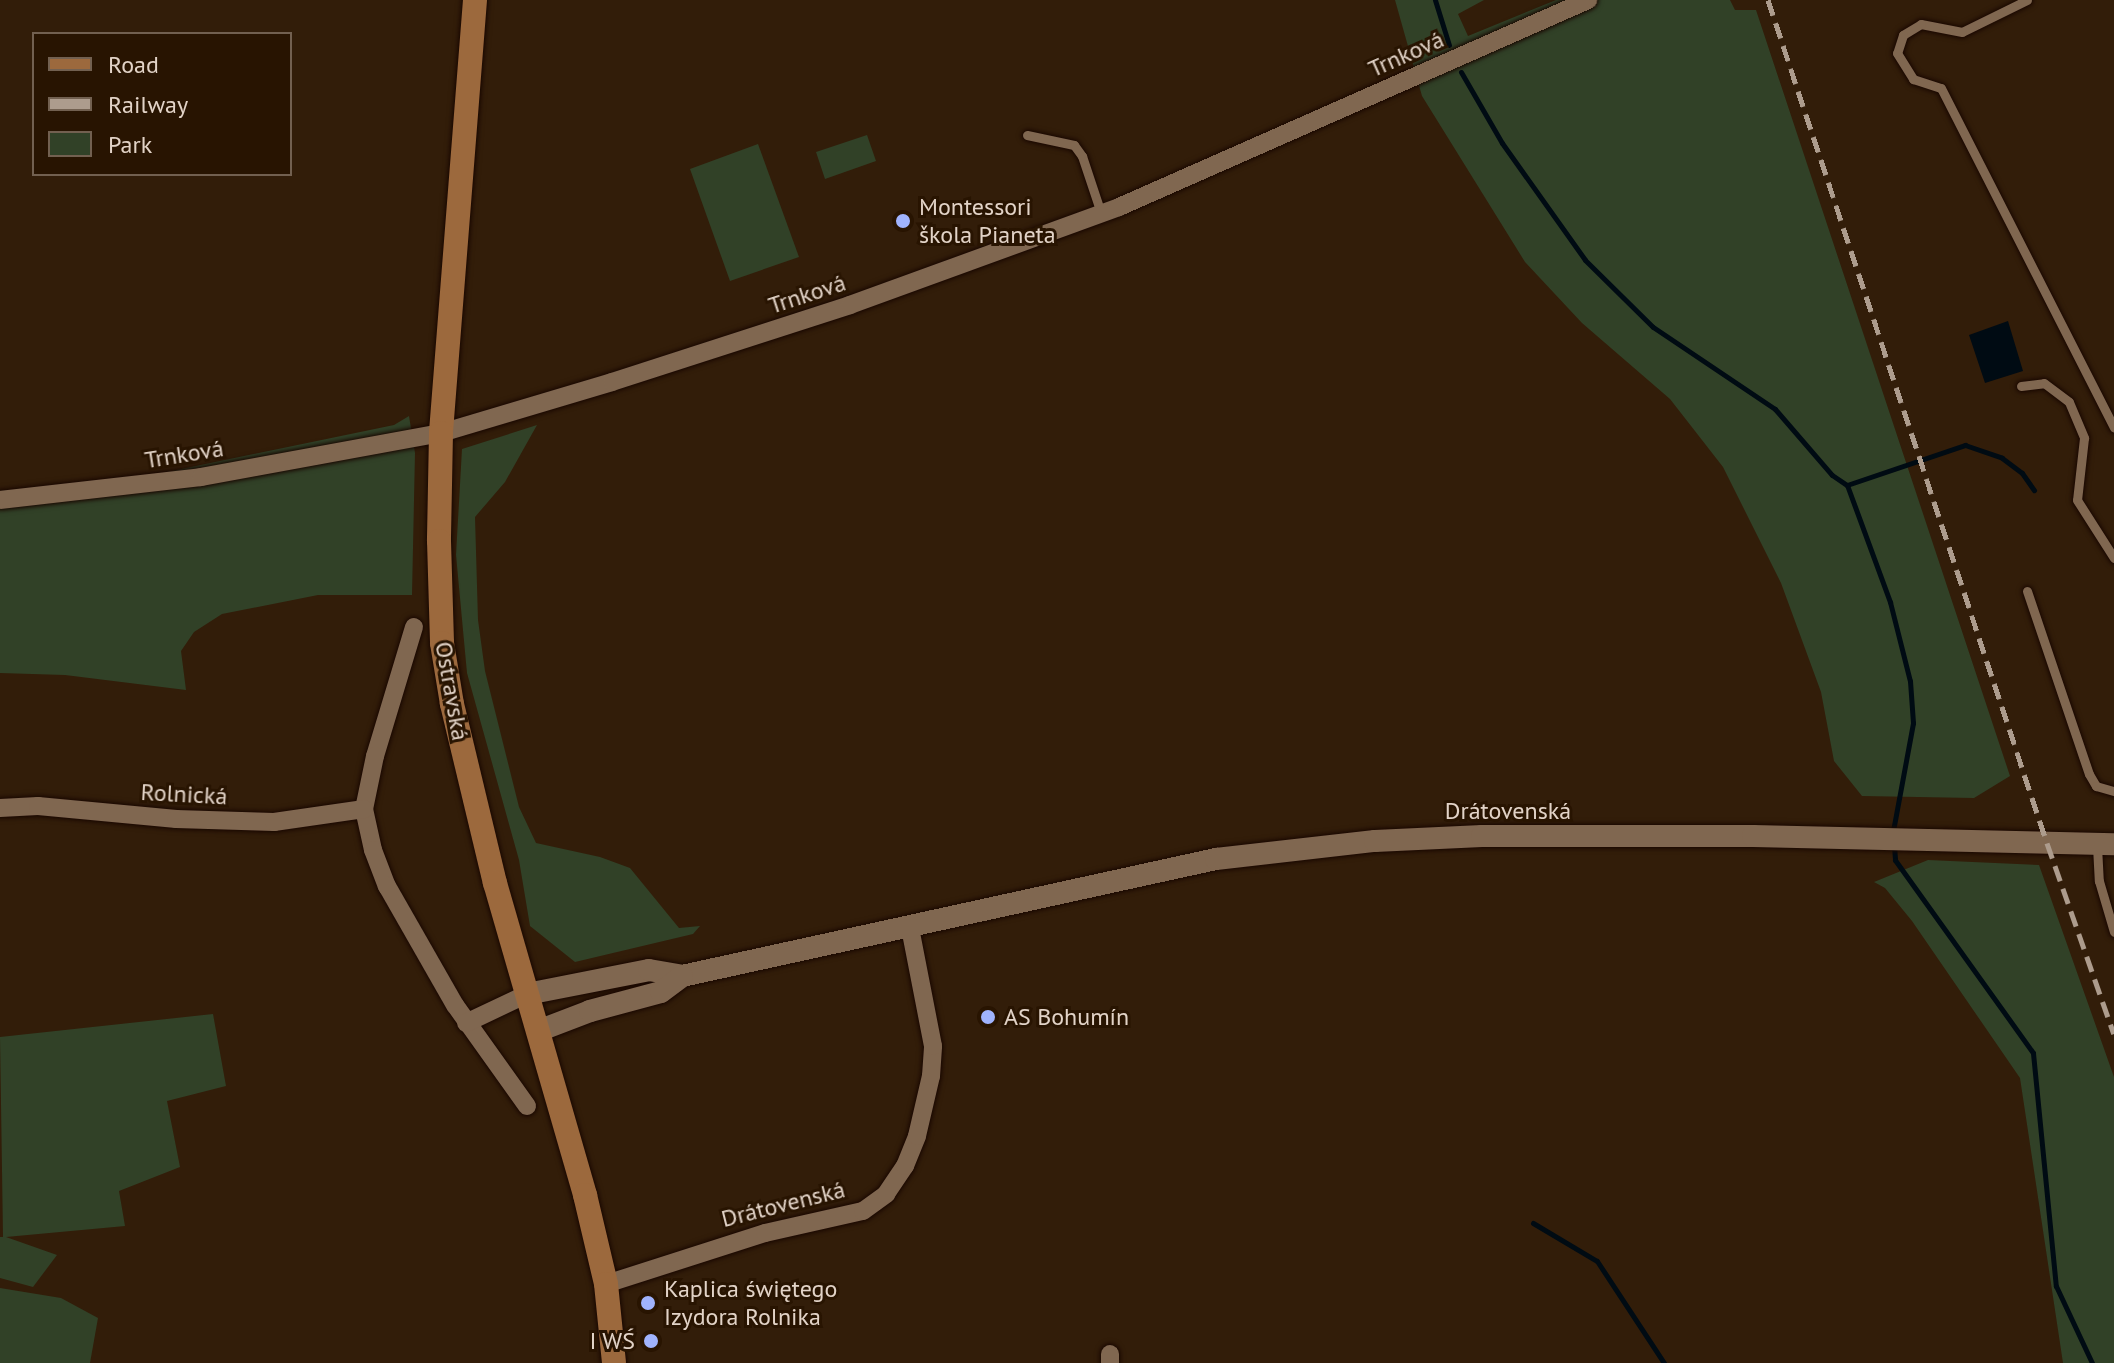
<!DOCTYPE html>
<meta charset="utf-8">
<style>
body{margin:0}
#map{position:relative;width:2114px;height:1363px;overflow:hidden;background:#321d09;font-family:"PT Sans",sans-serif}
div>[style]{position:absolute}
.green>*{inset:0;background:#314127}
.water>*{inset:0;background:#000b13}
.stream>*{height:5px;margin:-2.5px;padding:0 2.5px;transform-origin:2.5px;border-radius:2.5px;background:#000b13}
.roads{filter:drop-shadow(0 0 2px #190700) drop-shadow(0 0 2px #190700)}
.service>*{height:9px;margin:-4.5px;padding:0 4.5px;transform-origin:4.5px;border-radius:4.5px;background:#806750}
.minor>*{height:18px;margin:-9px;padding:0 9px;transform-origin:9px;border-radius:9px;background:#806750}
.tertiary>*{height:22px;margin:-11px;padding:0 11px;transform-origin:11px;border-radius:11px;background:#806750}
.secondary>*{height:24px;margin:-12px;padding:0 12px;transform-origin:12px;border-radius:12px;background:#9c693d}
.rail>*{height:5px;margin-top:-2.5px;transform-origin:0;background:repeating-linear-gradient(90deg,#ad9c8d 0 16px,transparent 0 24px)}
.dots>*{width:22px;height:22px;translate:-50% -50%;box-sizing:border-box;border:4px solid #281401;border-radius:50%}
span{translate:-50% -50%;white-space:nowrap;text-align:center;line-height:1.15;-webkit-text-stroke:6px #281401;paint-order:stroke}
.street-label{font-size:24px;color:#e2d3c7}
.poi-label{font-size:24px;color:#e2d3c7}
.left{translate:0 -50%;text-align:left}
.right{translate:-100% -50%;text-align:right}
.legend{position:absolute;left:32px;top:32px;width:260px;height:144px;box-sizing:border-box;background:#281401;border:2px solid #726050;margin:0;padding:10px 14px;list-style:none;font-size:24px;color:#e2d3c7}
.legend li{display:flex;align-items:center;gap:16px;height:40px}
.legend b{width:40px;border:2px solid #726050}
</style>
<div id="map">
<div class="green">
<div style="clip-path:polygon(1395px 0,1484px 0,1458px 14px,1468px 36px,1556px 0,1730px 0,1735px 10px,1756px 10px,2010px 776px,1974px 798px,1862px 796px,1834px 761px,1821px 692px,1781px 583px,1723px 467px,1670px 399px,1582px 323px,1525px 262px,1422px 96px)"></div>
<div style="clip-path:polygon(867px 135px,876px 161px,825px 179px,816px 152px)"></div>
<div style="clip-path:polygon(758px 144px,799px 257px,730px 281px,690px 169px)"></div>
<div style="clip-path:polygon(409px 416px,415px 453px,412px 595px,318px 595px,222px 614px,194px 632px,181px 651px,186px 690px,65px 675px,0 673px,0 491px,138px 478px,394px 425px)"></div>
<div style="clip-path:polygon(537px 425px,505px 482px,475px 517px,478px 620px,485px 671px,519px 807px,536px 843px,600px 857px,630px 868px,679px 928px,700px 926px,693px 934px,575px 962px,530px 926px,519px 860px,467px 673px,456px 555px,462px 449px)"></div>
<div style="clip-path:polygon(1928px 860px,2039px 865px,2114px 1077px,2114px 1363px,2063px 1363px,2020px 1078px,1912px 921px,1885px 888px,1874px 882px)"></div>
<div style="clip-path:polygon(213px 1014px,226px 1086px,167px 1101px,180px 1167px,119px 1191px,125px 1226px,6px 1237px,57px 1255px,33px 1287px,0 1278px,0 1237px,3px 1237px,0 1037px)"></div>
<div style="clip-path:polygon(0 1288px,61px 1298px,98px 1318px,90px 1363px,0 1363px)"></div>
</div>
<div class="water">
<div style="clip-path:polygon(2008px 321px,2023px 371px,1985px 383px,1969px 335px)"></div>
</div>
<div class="stream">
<div style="left:1435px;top:0;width:47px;rotate:72.7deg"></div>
<div style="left:1461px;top:72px;width:82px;rotate:60deg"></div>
<div style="left:1502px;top:143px;width:143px;rotate:54.6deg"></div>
<div style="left:1585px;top:260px;width:95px;rotate:44.6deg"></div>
<div style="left:1653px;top:327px;width:147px;rotate:33.9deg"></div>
<div style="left:1775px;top:409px;width:87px;rotate:49.2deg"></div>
<div style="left:1832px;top:475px;width:18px;rotate:34deg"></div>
<div style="left:1847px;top:485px;width:125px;rotate:-18.7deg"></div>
<div style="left:1965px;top:445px;width:39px;rotate:19deg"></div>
<div style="left:2002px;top:458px;width:25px;rotate:37deg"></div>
<div style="left:2022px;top:473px;width:21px;rotate:55deg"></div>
<div style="left:1847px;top:485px;width:125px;rotate:69.8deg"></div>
<div style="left:1890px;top:602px;width:81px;rotate:75.8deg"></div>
<div style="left:1910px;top:681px;width:42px;rotate:85.9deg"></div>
<div style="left:1913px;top:723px;width:110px;rotate:100.5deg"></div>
<div style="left:1894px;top:845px;width:15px;rotate:86deg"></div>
<div style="left:1895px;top:860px;width:237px;rotate:54.4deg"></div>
<div style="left:2033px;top:1053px;width:234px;rotate:84.4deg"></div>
<div style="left:2056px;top:1286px;width:85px;rotate:64.9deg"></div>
<div style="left:1533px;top:1223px;width:74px;rotate:30.7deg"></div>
<div style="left:1597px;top:1261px;width:122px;rotate:56.7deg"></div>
</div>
<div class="roads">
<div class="service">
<div style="left:2027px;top:0;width:72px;rotate:153.8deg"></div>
<div style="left:1962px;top:32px;width:42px;rotate:-169deg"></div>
<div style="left:1921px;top:24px;width:21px;rotate:149deg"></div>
<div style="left:1903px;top:35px;width:19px;rotate:108deg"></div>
<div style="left:1897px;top:53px;width:31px;rotate:58deg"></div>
<div style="left:1913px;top:79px;width:29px;rotate:18deg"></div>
<div style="left:1941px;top:88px;width:381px;rotate:63deg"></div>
<div style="left:1027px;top:135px;width:48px;rotate:12deg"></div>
<div style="left:1074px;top:145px;width:14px;rotate:54deg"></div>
<div style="left:1082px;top:156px;width:60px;rotate:71.6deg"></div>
<div style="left:2021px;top:386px;width:23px;rotate:-7deg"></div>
<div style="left:2044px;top:383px;width:31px;rotate:37deg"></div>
<div style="left:2069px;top:402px;width:39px;rotate:67deg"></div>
<div style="left:2084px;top:438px;width:62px;rotate:96.4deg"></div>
<div style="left:2077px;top:500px;width:69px;rotate:57.5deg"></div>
<div style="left:2027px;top:591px;width:193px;rotate:71.3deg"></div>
<div style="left:2089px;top:774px;width:14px;rotate:60deg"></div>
<div style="left:2096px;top:786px;width:19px;rotate:16deg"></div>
<div style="left:2097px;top:846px;width:35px;rotate:87deg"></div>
<div style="left:2099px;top:881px;width:53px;rotate:73.6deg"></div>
</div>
<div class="minor">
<div style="left:0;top:500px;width:202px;rotate:-6.5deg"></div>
<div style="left:201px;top:477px;width:244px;rotate:-10.4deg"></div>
<div style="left:441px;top:433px;width:178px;rotate:-16.6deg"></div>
<div style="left:612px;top:382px;width:250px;rotate:-17.9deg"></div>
<div style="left:850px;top:305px;width:286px;rotate:-20deg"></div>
<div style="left:1119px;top:207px;width:513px;rotate:-23.81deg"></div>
<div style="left:414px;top:627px;width:135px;rotate:106.8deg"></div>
<div style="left:375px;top:756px;width:54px;rotate:101.7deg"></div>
<div style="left:364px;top:809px;width:42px;rotate:77.6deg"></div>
<div style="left:373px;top:850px;width:39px;rotate:69deg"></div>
<div style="left:387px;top:886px;width:137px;rotate:60.3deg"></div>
<div style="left:455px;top:1005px;width:124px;rotate:54.5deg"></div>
<div style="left:0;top:808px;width:38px;rotate:-3deg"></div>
<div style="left:38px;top:806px;width:139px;rotate:5.4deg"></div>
<div style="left:176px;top:819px;width:98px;rotate:1.8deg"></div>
<div style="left:274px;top:822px;width:91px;rotate:-8.2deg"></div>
<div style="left:466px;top:1023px;width:68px;rotate:-25.4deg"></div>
<div style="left:606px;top:1284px;width:167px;rotate:-17.8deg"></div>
<div style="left:765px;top:1233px;width:100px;rotate:-12.7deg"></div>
<div style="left:863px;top:1211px;width:29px;rotate:-36deg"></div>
<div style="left:886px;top:1194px;width:34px;rotate:-56deg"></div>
<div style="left:905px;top:1166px;width:32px;rotate:-68deg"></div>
<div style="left:917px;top:1136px;width:62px;rotate:-76.9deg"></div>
<div style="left:931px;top:1076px;width:30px;rotate:-86deg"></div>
<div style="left:933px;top:1046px;width:120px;rotate:-101deg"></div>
<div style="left:1110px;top:1363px;width:9px;rotate:-90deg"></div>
</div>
<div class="tertiary">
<div style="left:527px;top:994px;width:124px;rotate:-11.1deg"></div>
<div style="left:649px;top:970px;width:34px;rotate:10deg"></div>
<div style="left:682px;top:976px;width:547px;rotate:-12.36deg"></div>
<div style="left:1216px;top:859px;width:160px;rotate:-6.5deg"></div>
<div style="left:1375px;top:841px;width:107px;rotate:-2.7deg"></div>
<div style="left:1482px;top:836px;width:271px"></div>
<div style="left:1753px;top:836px;width:361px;rotate:1.3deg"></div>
<div style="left:538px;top:1031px;width:56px;rotate:-21deg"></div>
<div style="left:590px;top:1011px;width:73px;rotate:-15deg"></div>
<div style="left:661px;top:992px;width:26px;rotate:-37deg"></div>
</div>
<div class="secondary">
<div style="left:475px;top:0;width:434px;rotate:94.5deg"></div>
<div style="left:441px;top:433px;width:108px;rotate:91.1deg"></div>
<div style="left:439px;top:541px;width:102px;rotate:88.3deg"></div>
<div style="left:442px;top:643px;width:62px;rotate:80.7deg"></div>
<div style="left:452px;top:704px;width:184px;rotate:76.5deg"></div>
<div style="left:495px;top:883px;width:325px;rotate:73.9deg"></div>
<div style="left:585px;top:1195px;width:91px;rotate:76.7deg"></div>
<div style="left:606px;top:1284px;width:79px;rotate:84.2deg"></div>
</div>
</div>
<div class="rail">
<div style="left:1768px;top:0;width:888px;rotate:71.69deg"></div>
<div style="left:2047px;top:843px;width:202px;rotate:70.7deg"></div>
</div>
<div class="dots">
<div style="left:903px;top:221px;background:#a0b3fd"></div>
<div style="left:988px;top:1017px;background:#a0b3fd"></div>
<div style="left:648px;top:1303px;background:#a0b3fd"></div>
<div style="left:651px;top:1341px;background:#a0b3fd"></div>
</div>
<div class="street-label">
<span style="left:1406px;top:54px;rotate:-24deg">Trnková</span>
<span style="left:807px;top:294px;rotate:-18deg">Trnková</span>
<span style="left:184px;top:454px;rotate:-9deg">Trnková</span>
<span style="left:452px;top:691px;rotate:80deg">Ostravská</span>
<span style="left:184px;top:794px;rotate:3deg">Rolnická</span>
<span style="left:1508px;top:811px">Drátovenská</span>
<span style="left:783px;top:1204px;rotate:-14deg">Drátovenská</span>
</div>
<div class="poi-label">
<span class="left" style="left:919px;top:221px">Montessori<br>škola Pianeta</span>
<span class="left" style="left:1004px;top:1017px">AS Bohumín</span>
<span class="left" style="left:664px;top:1303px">Kaplica świętego<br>Izydora Rolnika</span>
<span class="right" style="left:635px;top:1341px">I WŚ</span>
</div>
<ul class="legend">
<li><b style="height:10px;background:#9c693d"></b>Road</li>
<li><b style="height:10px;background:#ad9c8d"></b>Railway</li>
<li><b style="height:22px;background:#314127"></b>Park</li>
</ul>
</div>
